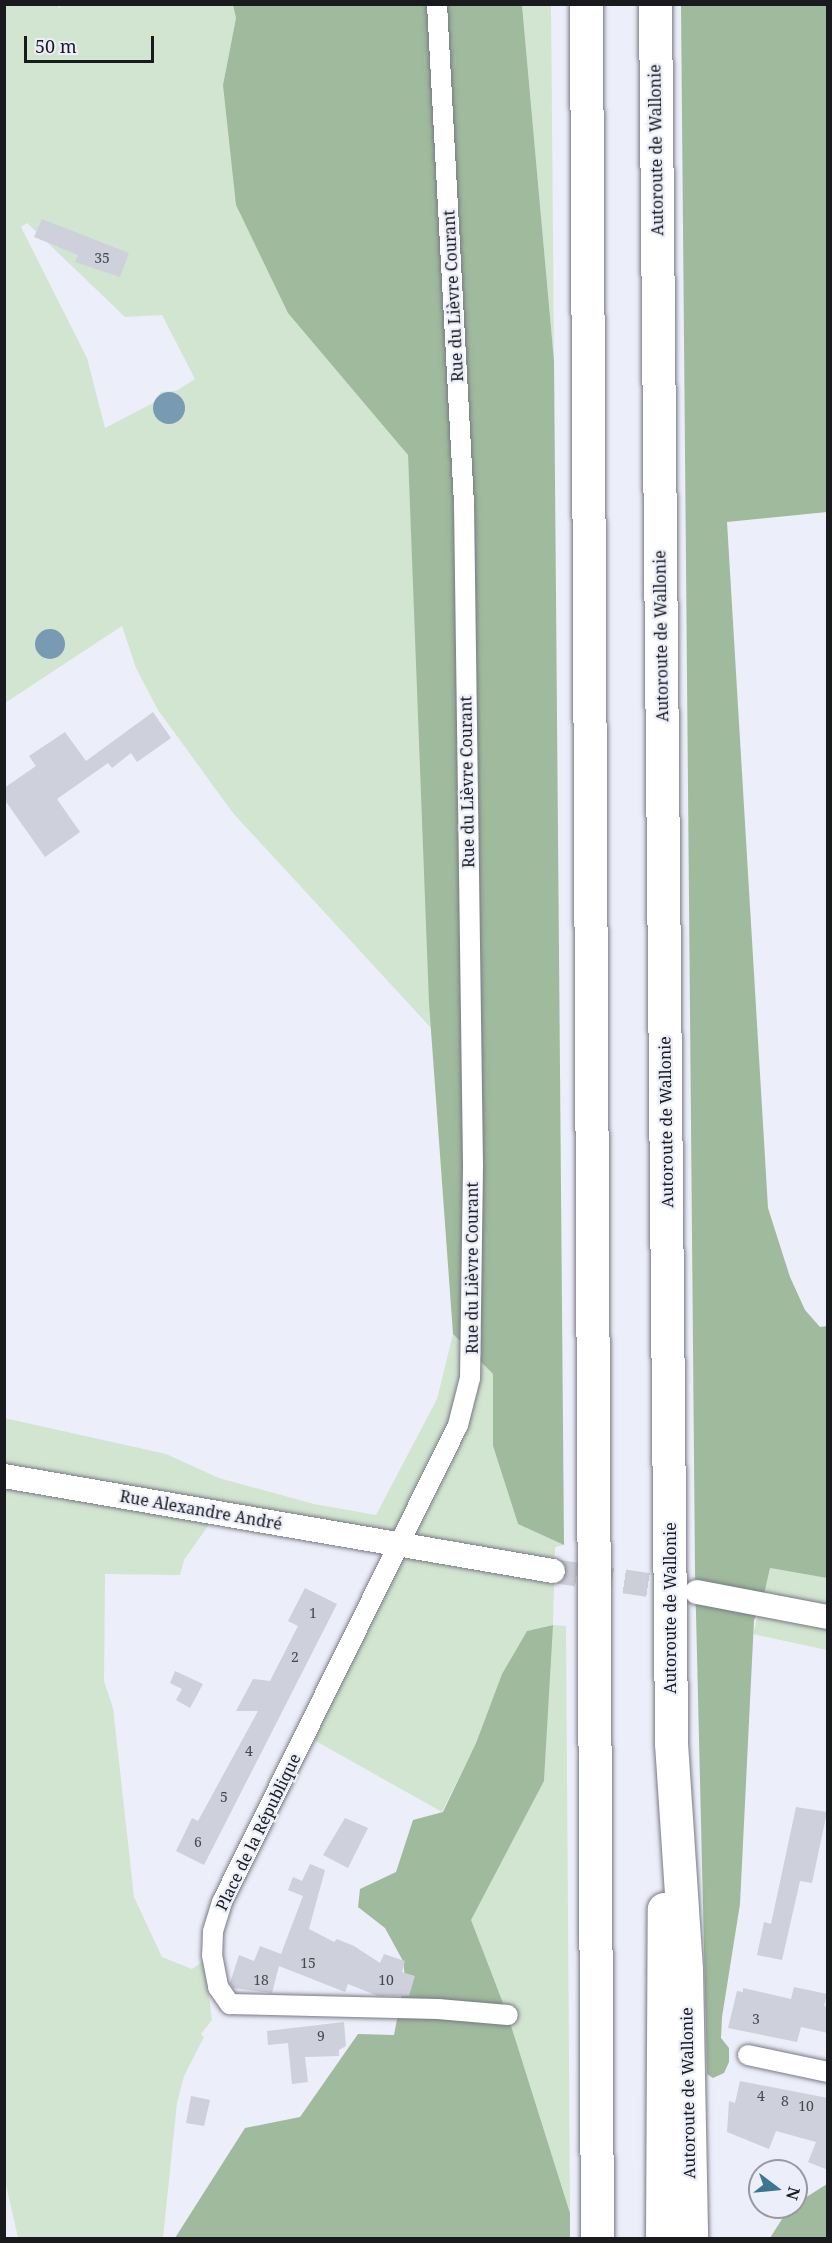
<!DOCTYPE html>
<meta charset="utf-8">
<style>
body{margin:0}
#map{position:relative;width:832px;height:2243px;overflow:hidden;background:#eceef9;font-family:"Noto Serif",serif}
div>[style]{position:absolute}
.green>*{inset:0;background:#d2e5d0}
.forest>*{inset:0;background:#9fba9c}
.water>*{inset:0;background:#799ab3}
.round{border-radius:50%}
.building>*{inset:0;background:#ced0db}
.tertiary-tunnel>*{height:24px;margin-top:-12px;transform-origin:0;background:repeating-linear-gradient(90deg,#ccced8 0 24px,transparent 0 36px)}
.roads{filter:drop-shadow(0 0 2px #787984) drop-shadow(0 0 2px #787984)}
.minor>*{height:20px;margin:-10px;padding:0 10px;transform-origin:10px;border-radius:10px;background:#fff}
.tertiary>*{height:24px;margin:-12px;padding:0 12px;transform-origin:12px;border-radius:12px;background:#fff}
.motorway>*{height:33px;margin:-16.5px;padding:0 16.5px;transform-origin:16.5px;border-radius:16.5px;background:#fff}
span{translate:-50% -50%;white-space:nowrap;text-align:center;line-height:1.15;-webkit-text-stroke:4.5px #eceef9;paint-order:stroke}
.number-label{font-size:14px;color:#46484d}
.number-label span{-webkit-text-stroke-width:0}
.street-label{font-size:16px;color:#191a1e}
.frame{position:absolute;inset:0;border:6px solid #191a1e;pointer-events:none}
.north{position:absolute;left:748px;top:2159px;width:60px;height:60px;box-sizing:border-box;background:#eceef9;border:2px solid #9899a1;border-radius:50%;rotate:106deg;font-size:16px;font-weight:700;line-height:24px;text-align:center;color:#191a1e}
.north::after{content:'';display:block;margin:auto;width:21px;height:27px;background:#3c778f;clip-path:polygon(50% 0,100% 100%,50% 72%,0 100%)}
.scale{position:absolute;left:24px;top:36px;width:130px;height:27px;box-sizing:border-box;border:3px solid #191a1e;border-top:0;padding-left:8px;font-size:18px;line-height:21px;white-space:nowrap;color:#191a1e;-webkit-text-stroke:4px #eceef9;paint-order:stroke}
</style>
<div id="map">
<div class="green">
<div style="clip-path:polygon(evenodd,63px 4px,233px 5px,236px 18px,223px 85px,368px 405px,408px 455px,432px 1029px,233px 813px,158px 710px,136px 668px,122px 626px,5px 703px,5px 5px,58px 5px,59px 8px,63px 4px,27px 223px,125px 317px,162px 315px,195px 379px,176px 391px,161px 392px,153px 403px,105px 428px,87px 358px,21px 227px,27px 223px)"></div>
<div style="clip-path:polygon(522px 5px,551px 5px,554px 361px)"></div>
<div style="clip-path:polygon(453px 1334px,493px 1374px,493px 1446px,518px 1524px,564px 1545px,555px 1547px,553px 1625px,566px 1626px,570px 2213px,508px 2016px,470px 1920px,544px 1781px,552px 1625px,527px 1631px,502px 1674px,476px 1743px,442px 1812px,305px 1735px,397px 1544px,217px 1513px,184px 1560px,180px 1575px,105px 1574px,104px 1681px,113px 1708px,134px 1897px,162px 1957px,192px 1969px,212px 1955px,208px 1988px,212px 2020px,201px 2034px,204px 2037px,184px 2076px,177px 2103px,163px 2238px,18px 2238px,4px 2176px,4px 1418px,166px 1454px,219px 1478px,314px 1504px,376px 1515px,437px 1399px)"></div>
<div style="clip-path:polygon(770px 1568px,827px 1578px,827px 1650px,753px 1634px)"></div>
</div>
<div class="forest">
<div style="clip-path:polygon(233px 5px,522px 5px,554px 361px,564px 1545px,518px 1524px,493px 1446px,493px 1374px,453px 1334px,429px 1003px,408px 455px,288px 313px,236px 205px,223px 85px,236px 18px)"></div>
<div style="clip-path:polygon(681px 5px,828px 5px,827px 512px,727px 522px,768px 1208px,790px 1277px,805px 1310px,820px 1327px,827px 1326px,827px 1578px,770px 1568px,762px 1603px,754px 1620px,740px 1904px,722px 2017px,721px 2038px,729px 2048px,729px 2062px,724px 2073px,713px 2078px,707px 2074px,695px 1571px)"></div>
<div style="clip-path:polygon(553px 1625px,544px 1781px,471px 1920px,508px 2016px,570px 2213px,570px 2238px,175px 2238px,245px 2128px,300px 2117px,358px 2034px,394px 2035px,405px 1977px,403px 1961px,385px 1928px,358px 1907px,360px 1889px,396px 1872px,413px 1820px,443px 1812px,476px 1743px,502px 1674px,527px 1631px)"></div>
<div style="clip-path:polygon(827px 2184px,827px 2238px,770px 2238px,789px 2208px)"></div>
</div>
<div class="water">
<div class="round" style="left:153px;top:392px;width:32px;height:32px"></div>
<div class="round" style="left:35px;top:629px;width:30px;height:30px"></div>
</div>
<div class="building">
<div style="clip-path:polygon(42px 219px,129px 253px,120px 277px,75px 262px,78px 255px,34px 237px)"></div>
<div style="clip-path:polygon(153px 712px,171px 738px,137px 762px,131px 753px,112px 768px,108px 763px,57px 799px,80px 832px,45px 857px,4px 799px,4px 788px,36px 766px,29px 756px,65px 732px,86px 761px)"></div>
<div style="clip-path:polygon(305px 1588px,337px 1604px,204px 1865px,176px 1851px,192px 1818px,198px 1821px,258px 1711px,236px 1711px,253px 1679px,270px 1681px,298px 1626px,288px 1621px)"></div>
<div style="clip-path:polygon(175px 1671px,203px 1684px,190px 1708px,176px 1700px,182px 1689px,170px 1683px)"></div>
<div style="clip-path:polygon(796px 1807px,827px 1812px,812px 1883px,800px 1881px,782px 1960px,757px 1955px,764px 1922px,771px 1924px)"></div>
<div style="clip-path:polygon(345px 1818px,368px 1828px,348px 1868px,323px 1855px)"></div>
<div style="clip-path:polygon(310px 1864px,325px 1870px,309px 1929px,334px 1942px,337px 1939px,354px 1946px,380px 1963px,384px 1954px,405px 1961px,402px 1972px,415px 1976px,409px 1996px,378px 1996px,348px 1984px,345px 1992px,279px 1966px,272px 1993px,233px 1988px,230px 1983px,239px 1955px,254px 1961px,260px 1946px,281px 1954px,303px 1896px,288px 1890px,293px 1877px,302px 1881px)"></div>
<div style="clip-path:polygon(794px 1987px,827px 1994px,824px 2006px,828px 2007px,828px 2033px,801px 2027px,797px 2042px,728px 2028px,737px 1991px,743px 1992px,743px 1988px,791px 1999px)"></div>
<div style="clip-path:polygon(344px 2022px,346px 2046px,339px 2050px,339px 2056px,305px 2057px,308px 2082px,292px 2084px,288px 2043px,268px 2045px,267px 2031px)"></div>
<div style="clip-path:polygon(740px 2081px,828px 2098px,828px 2170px,808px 2162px,816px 2142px,776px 2131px,769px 2149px,727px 2132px,729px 2101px,735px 2103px)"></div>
<div style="clip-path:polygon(191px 2096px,210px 2100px,204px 2126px,186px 2123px)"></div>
</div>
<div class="tertiary-tunnel">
<div style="left:553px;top:1571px;width:132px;rotate:8.3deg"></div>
</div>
<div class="roads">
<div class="minor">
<div style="left:437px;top:4px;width:501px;rotate:86.91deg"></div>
<div style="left:464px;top:504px;width:662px;rotate:89.22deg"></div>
<div style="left:473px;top:1166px;width:212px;rotate:90.8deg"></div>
<div style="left:470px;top:1378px;width:49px;rotate:104.3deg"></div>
<div style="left:458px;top:1425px;width:532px;rotate:116.32deg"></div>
<div style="left:222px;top:1902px;width:31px;rotate:107deg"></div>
<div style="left:213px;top:1932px;width:23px;rotate:92deg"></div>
<div style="left:212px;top:1955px;width:33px;rotate:79deg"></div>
<div style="left:218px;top:1987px;width:21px;rotate:55deg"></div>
<div style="left:230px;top:2004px;width:208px;rotate:1.4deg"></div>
<div style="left:438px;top:2009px;width:70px;rotate:4.9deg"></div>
<div style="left:748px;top:2055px;width:82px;rotate:12deg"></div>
</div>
<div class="tertiary">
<div style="left:4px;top:1476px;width:557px;rotate:9.82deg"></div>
<div style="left:697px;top:1592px;width:133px;rotate:10.8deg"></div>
</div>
<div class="motorway">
<div style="left:586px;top:4px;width:2234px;rotate:89.72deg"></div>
<div style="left:655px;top:4px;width:1739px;rotate:89.47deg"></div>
<div style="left:671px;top:1743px;width:227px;rotate:86.2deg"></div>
<div style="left:686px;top:1970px;width:268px;rotate:88.9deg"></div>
<div style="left:662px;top:2238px;width:329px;rotate:-89.7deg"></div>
</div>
</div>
<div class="number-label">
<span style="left:102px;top:258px">35</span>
<span style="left:313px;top:1613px">1</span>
<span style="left:295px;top:1657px">2</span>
<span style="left:249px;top:1751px">4</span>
<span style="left:224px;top:1797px">5</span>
<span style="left:198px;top:1842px">6</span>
<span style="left:308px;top:1963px">15</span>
<span style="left:261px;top:1980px">18</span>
<span style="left:386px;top:1980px">10</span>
<span style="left:756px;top:2019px">3</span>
<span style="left:321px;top:2036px">9</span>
<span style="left:761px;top:2096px">4</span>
<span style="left:785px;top:2101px">8</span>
<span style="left:806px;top:2106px">10</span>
</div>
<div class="street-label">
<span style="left:656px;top:150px;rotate:-91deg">Autoroute de Wallonie</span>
<span style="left:453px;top:296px;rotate:-93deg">Rue du Lièvre Courant</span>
<span style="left:661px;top:636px;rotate:-91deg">Autoroute de Wallonie</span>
<span style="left:467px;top:782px;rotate:-91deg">Rue du Lièvre Courant</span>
<span style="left:666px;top:1122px;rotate:-91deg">Autoroute de Wallonie</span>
<span style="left:472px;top:1268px;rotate:-90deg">Rue du Lièvre Courant</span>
<span style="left:201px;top:1510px;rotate:10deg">Rue Alexandre André</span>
<span style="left:670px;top:1608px;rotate:-90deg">Autoroute de Wallonie</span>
<span style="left:258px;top:1832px;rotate:-64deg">Place de la République</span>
<span style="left:688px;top:2093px;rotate:-91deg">Autoroute de Wallonie</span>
</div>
<div class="frame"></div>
<div class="north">N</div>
<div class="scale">50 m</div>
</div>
